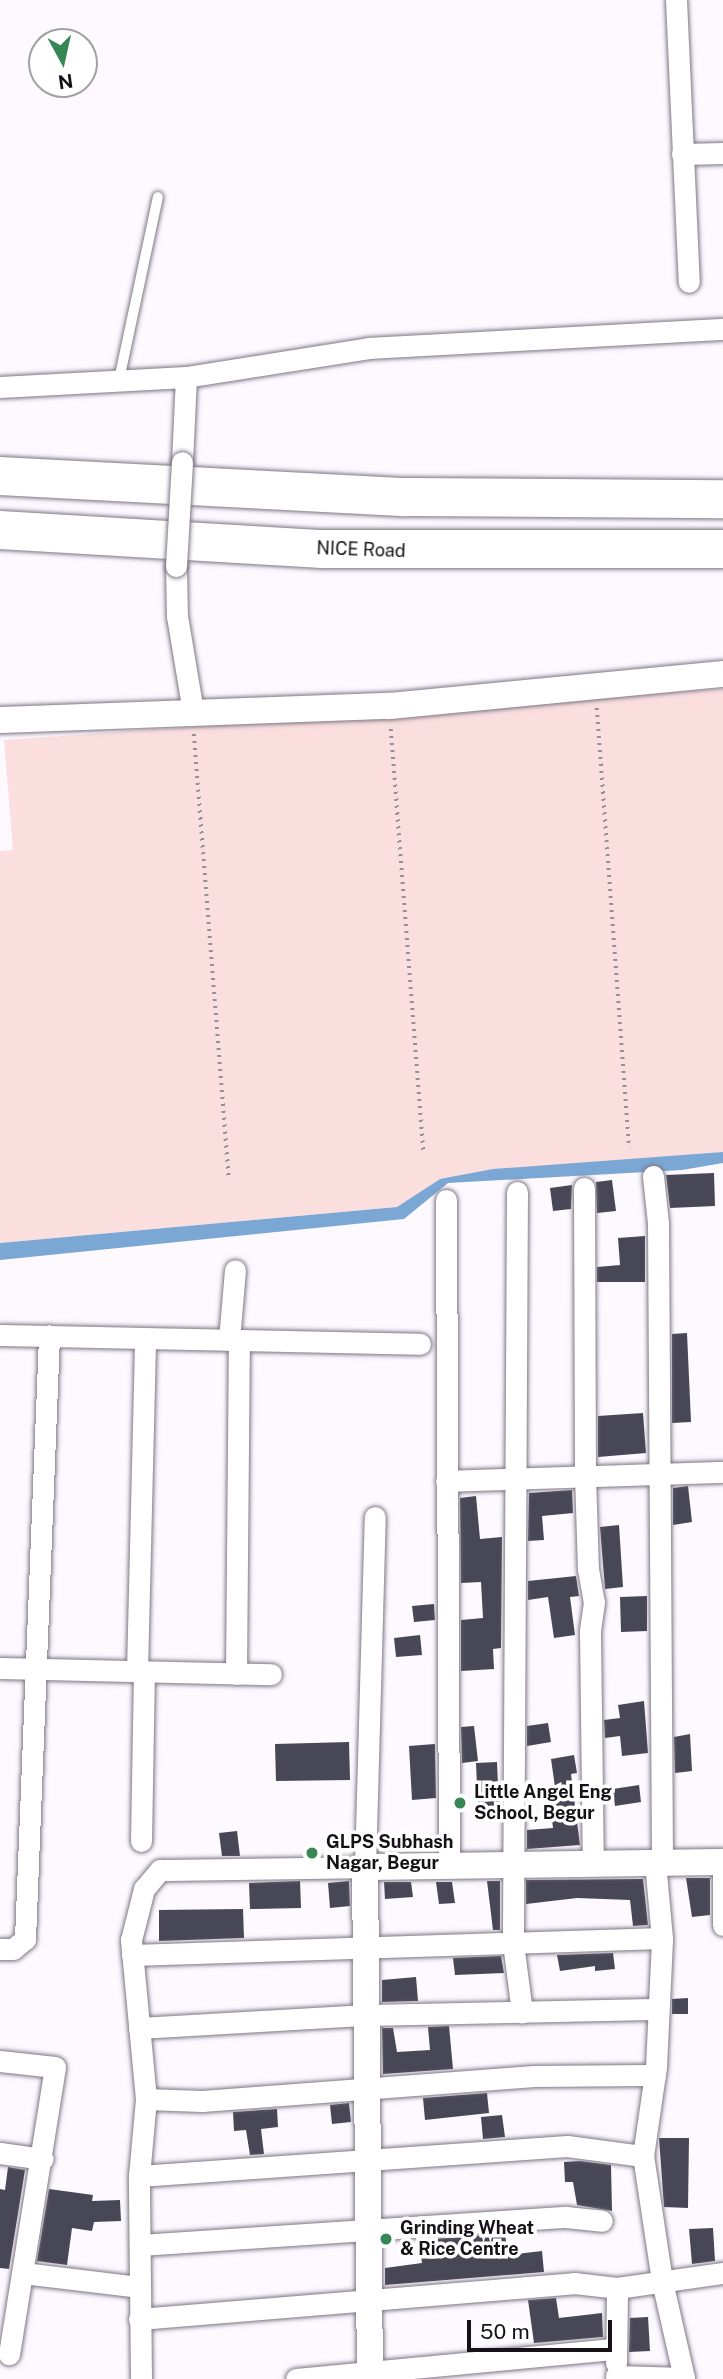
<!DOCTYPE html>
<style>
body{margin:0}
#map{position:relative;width:723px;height:2379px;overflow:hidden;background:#fdf9ff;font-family:"Public Sans",sans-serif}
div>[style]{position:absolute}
.green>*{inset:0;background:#fbdfdf}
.water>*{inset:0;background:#7ba7d5}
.building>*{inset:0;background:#474756}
.path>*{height:3.5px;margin-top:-1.75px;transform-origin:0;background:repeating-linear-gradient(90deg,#949096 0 2px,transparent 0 7px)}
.roads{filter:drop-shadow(0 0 2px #7f7684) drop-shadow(0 0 2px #7f7684)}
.service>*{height:10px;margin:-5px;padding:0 5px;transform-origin:5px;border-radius:5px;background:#fff}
.minor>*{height:21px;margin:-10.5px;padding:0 10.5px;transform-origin:10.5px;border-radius:10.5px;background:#fff}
.tertiary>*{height:26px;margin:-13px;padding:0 13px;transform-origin:13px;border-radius:13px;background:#fff}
.motorway>*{height:38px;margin:-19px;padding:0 19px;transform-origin:19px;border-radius:19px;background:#fff}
.bridges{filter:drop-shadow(0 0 2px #7f7684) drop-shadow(0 0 2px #7f7684)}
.minor-bridge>*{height:21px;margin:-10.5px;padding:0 10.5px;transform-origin:10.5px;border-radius:10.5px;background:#fff}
.dots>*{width:19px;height:19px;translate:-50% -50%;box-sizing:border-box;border:4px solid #fff;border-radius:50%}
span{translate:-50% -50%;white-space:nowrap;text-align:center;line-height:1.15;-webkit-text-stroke:7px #fff;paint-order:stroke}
.street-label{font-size:18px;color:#151117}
.poi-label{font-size:18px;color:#151117;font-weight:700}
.left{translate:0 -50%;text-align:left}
.north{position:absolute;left:28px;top:28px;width:70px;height:70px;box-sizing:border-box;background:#fff;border:2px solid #a1a0a2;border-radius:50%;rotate:172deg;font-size:19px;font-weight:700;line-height:28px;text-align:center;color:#151117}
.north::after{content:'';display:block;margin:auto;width:24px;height:32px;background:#378656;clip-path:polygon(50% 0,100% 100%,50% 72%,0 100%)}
.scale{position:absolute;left:467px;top:2320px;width:145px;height:32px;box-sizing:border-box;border:4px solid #151117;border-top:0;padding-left:9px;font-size:21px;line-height:24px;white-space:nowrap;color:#151117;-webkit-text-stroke:5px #fff;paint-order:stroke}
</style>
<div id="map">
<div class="green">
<div style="clip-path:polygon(723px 689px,723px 1152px,440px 1179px,397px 1207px,0 1243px,0 851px,13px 850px,4px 740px)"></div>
</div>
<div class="water">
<div style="clip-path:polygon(723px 1152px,723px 1163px,682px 1170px,448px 1183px,404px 1219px,0 1260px,0 1243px,397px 1207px,440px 1179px,493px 1169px)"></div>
</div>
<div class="building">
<div style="clip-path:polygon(714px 1173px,715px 1206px,670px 1208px,666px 1175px)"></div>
<div style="clip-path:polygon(612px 1180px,616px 1211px,597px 1213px,596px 1182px)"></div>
<div style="clip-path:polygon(572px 1185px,571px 1209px,553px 1211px,550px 1188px)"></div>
<div style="clip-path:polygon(645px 1236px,645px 1282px,597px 1282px,597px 1267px,620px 1265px,618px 1238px)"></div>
<div style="clip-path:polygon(687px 1333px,691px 1422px,672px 1423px,672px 1334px)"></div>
<div style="clip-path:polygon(643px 1413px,646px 1453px,598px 1457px,598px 1416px)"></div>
<div style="clip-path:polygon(688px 1486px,692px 1522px,673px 1525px,673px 1488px)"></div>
<div style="clip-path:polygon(572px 1490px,573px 1513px,542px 1516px,544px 1540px,528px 1541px,529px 1493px)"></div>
<div style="clip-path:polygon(476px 1496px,480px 1539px,502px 1537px,501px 1648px,493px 1649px,494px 1669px,461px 1671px,461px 1620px,483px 1618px,481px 1582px,461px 1583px,460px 1498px)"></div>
<div style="clip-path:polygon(619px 1525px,623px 1587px,605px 1589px,600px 1527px)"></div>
<div style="clip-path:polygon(576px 1576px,579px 1596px,570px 1597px,575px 1635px,554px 1638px,548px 1597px,528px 1600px,528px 1581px)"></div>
<div style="clip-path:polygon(647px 1596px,647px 1631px,621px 1632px,620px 1597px)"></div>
<div style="clip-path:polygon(434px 1604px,435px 1620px,414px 1622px,412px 1606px)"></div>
<div style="clip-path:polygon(420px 1635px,422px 1655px,396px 1657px,394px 1638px)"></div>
<div style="clip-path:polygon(644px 1701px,648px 1753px,622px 1756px,620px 1736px,605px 1738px,604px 1720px,620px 1718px,618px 1705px)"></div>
<div style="clip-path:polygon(548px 1723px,551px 1742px,527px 1746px,527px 1726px)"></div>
<div style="clip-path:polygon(474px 1726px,478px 1761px,462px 1763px,461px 1727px)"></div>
<div style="clip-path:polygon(690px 1734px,692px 1771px,675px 1773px,674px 1737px)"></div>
<div style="clip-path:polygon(349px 1742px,350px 1780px,276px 1781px,275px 1744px)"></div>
<div style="clip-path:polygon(435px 1744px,436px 1798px,412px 1800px,409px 1746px)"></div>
<div style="clip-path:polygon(574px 1755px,577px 1773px,571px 1774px,580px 1845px,527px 1849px,527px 1830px,553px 1828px,549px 1795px,556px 1794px,551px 1759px)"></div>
<div style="clip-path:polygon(497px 1762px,499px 1809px,478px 1810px,476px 1763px)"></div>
<div style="clip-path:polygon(639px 1785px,641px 1802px,615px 1806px,613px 1789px)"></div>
<div style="clip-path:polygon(237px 1831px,240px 1856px,222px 1856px,219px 1833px)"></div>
<div style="clip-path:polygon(686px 1878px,710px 1878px,710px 1915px,692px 1917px)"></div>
<div style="clip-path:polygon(643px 1879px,648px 1925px,633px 1926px,630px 1900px,577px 1898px,526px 1904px,526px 1880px)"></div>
<div style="clip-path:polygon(300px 1881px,301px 1908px,250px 1909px,249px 1883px)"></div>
<div style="clip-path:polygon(349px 1881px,350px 1906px,330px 1908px,328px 1883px)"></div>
<div style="clip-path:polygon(487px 1881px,500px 1881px,500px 1930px,493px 1930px)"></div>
<div style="clip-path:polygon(384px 1882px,411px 1882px,413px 1897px,385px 1899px)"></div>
<div style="clip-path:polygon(436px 1882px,452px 1882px,455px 1903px,439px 1904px)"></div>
<div style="clip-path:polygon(243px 1909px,244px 1938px,159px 1941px,159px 1910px)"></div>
<div style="clip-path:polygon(613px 1953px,615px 1969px,595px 1971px,595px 1966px,560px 1971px,557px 1955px)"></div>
<div style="clip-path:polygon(501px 1956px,504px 1973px,455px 1975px,453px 1958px)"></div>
<div style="clip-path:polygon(416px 1977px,418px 2001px,382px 2002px,382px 1980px)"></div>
<div style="clip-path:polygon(688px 1998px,688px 2014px,672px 2014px,672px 1999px)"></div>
<div style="clip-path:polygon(449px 2026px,453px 2069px,383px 2074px,382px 2028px,393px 2028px,397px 2052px,430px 2050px,428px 2027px)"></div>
<div style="clip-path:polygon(487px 2093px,489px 2113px,425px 2120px,423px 2098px)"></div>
<div style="clip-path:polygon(349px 2103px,351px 2122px,332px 2124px,330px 2105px)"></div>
<div style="clip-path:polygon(277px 2109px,278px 2127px,261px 2129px,264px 2154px,250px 2155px,246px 2130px,234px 2131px,233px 2112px)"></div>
<div style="clip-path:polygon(502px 2115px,505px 2137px,483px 2139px,481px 2117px)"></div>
<div style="clip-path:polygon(659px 2138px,689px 2138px,688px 2208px,664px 2207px)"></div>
<div style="clip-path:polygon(580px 2161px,611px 2165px,612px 2211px,577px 2205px,573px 2182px,565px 2182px,564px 2162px)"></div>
<div style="clip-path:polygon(8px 2167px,25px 2170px,9px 2269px,0 2268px,0 2189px,5px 2190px)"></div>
<div style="clip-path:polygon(49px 2189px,93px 2195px,92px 2201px,120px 2200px,121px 2221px,94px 2222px,92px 2231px,72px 2228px,67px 2265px,37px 2261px)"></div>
<div style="clip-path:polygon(713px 2228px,715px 2261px,692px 2264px,689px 2229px)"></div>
<div style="clip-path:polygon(505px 2234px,508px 2255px,542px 2251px,544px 2272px,385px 2285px,385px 2268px,422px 2263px,419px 2240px)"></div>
<div style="clip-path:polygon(556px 2298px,559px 2318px,602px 2313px,603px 2337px,534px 2343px,528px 2300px)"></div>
<div style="clip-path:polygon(648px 2317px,650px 2351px,629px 2352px,630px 2318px)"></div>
</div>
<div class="path">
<div style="left:597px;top:708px;width:441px;rotate:85.8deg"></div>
<div style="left:391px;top:729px;width:426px;rotate:85.6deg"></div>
<div style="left:194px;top:734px;width:445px;rotate:85.5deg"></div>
</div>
<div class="roads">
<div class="service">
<div style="left:119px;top:380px;width:187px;rotate:-78deg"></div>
</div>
<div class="minor">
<div style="left:676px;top:0;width:282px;rotate:87.4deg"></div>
<div style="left:682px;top:154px;width:41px;rotate:-1.4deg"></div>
<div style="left:0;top:387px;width:186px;rotate:-3.1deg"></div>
<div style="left:186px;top:377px;width:185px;rotate:-9deg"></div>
<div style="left:369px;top:348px;width:355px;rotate:-3.1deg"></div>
<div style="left:182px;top:462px;width:85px;rotate:-87.3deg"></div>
<div style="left:176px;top:566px;width:50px;rotate:88.9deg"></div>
<div style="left:177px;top:616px;width:97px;rotate:80.5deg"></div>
<div style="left:653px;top:1176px;width:47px;rotate:83.9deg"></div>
<div style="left:658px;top:1223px;width:640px;rotate:89.64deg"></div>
<div style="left:584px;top:1188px;width:287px;rotate:89.8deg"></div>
<div style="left:585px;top:1475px;width:94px;rotate:88.2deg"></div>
<div style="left:588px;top:1569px;width:34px;rotate:80deg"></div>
<div style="left:594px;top:1602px;width:29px;rotate:98deg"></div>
<div style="left:590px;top:1631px;width:233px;rotate:89.3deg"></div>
<div style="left:517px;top:1192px;width:751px;rotate:90.31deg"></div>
<div style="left:513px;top:1943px;width:70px;rotate:82.6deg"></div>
<div style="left:446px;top:1200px;width:666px;rotate:89.74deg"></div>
<div style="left:0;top:1335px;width:420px;rotate:1.2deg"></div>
<div style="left:229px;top:1340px;width:70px;rotate:-85.1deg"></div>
<div style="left:446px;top:1481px;width:277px;rotate:-1.9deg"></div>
<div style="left:0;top:1668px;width:271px;rotate:1.3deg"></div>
<div style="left:137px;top:1671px;width:332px;rotate:-88.6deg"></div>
<div style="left:236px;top:1674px;width:333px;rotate:-89.5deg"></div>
<div style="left:141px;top:1841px;width:170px;rotate:-89deg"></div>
<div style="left:723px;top:1862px;width:63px;rotate:90deg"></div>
<div style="left:0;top:1949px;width:13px"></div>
<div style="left:13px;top:1949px;width:16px;rotate:-40deg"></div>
<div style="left:25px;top:1939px;width:604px;rotate:-87.72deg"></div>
<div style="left:132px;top:1955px;width:530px;rotate:-1.84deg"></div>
<div style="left:139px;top:2028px;width:228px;rotate:-3.3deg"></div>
<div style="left:367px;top:2015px;width:291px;rotate:-1.2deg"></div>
<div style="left:0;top:2061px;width:55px;rotate:6.2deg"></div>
<div style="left:55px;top:2067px;width:291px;rotate:99.1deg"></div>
<div style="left:146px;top:2099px;width:56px;rotate:2deg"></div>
<div style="left:202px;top:2101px;width:333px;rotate:-4.3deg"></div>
<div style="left:534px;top:2076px;width:121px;rotate:-0.5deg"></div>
<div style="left:0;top:2153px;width:43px;rotate:7.9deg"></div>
<div style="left:139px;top:2176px;width:429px;rotate:-4deg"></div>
<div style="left:567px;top:2146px;width:77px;rotate:7.5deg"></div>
<div style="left:140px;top:2245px;width:427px;rotate:-3.8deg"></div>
<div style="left:566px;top:2217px;width:36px;rotate:6deg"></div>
<div style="left:23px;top:2273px;width:116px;rotate:6.9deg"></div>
<div style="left:139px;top:2319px;width:436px;rotate:-4.7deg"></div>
<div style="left:574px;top:2283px;width:43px;rotate:6.6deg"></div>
<div style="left:617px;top:2288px;width:107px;rotate:-8.1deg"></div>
<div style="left:616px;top:2363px;width:75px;rotate:-89.2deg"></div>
<div style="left:616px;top:2376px;width:68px;rotate:1.7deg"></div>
<div style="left:684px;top:2378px;width:99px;rotate:-102.8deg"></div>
<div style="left:662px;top:2281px;width:126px;rotate:-98.6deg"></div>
<div style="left:643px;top:2156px;width:90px;rotate:-81.7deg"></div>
<div style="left:656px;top:2067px;width:129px;rotate:-87.3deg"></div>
<div style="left:662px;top:1938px;width:75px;rotate:-95.3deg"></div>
<div style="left:141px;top:2379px;width:203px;rotate:-90.6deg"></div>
<div style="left:139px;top:2176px;width:77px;rotate:-84.8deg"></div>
<div style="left:146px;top:2099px;width:160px;rotate:-95.4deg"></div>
<div style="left:131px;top:1940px;width:53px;rotate:-75.7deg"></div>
<div style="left:144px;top:1889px;width:25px;rotate:-50deg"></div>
<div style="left:160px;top:1870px;width:205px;rotate:-0.8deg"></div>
<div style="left:365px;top:1867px;width:350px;rotate:-88.4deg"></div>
<div style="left:296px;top:2379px;width:321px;rotate:-5.4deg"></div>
</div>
<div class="tertiary">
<div style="left:0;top:720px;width:390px;rotate:-2.1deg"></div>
<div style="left:390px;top:706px;width:335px;rotate:-5.5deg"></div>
<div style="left:370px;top:2379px;width:512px;rotate:-90.56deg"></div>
<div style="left:365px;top:1867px;width:358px;rotate:-0.8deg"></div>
</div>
<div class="motorway">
<div style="left:0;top:476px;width:406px;rotate:3deg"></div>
<div style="left:405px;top:497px;width:318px;rotate:0.4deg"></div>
<div style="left:0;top:530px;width:323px;rotate:3.4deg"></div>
<div style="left:322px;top:549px;width:401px"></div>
</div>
</div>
<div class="bridges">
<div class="minor-bridge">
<div style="left:176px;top:566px;width:104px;rotate:-86.7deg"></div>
</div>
</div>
<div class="dots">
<div style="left:460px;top:1803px;background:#378656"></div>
<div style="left:312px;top:1853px;background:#378656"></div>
<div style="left:386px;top:2239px;background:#378656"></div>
</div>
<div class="street-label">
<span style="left:361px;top:550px;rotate:2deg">NICE Road</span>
</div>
<div class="poi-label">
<span class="left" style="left:474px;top:1803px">Little Angel Eng<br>School, Begur</span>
<span class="left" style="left:326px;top:1853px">GLPS Subhash<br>Nagar, Begur</span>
<span class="left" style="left:400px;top:2239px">Grinding Wheat<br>&amp; Rice Centre</span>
</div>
<div class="north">N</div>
<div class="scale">50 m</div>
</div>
